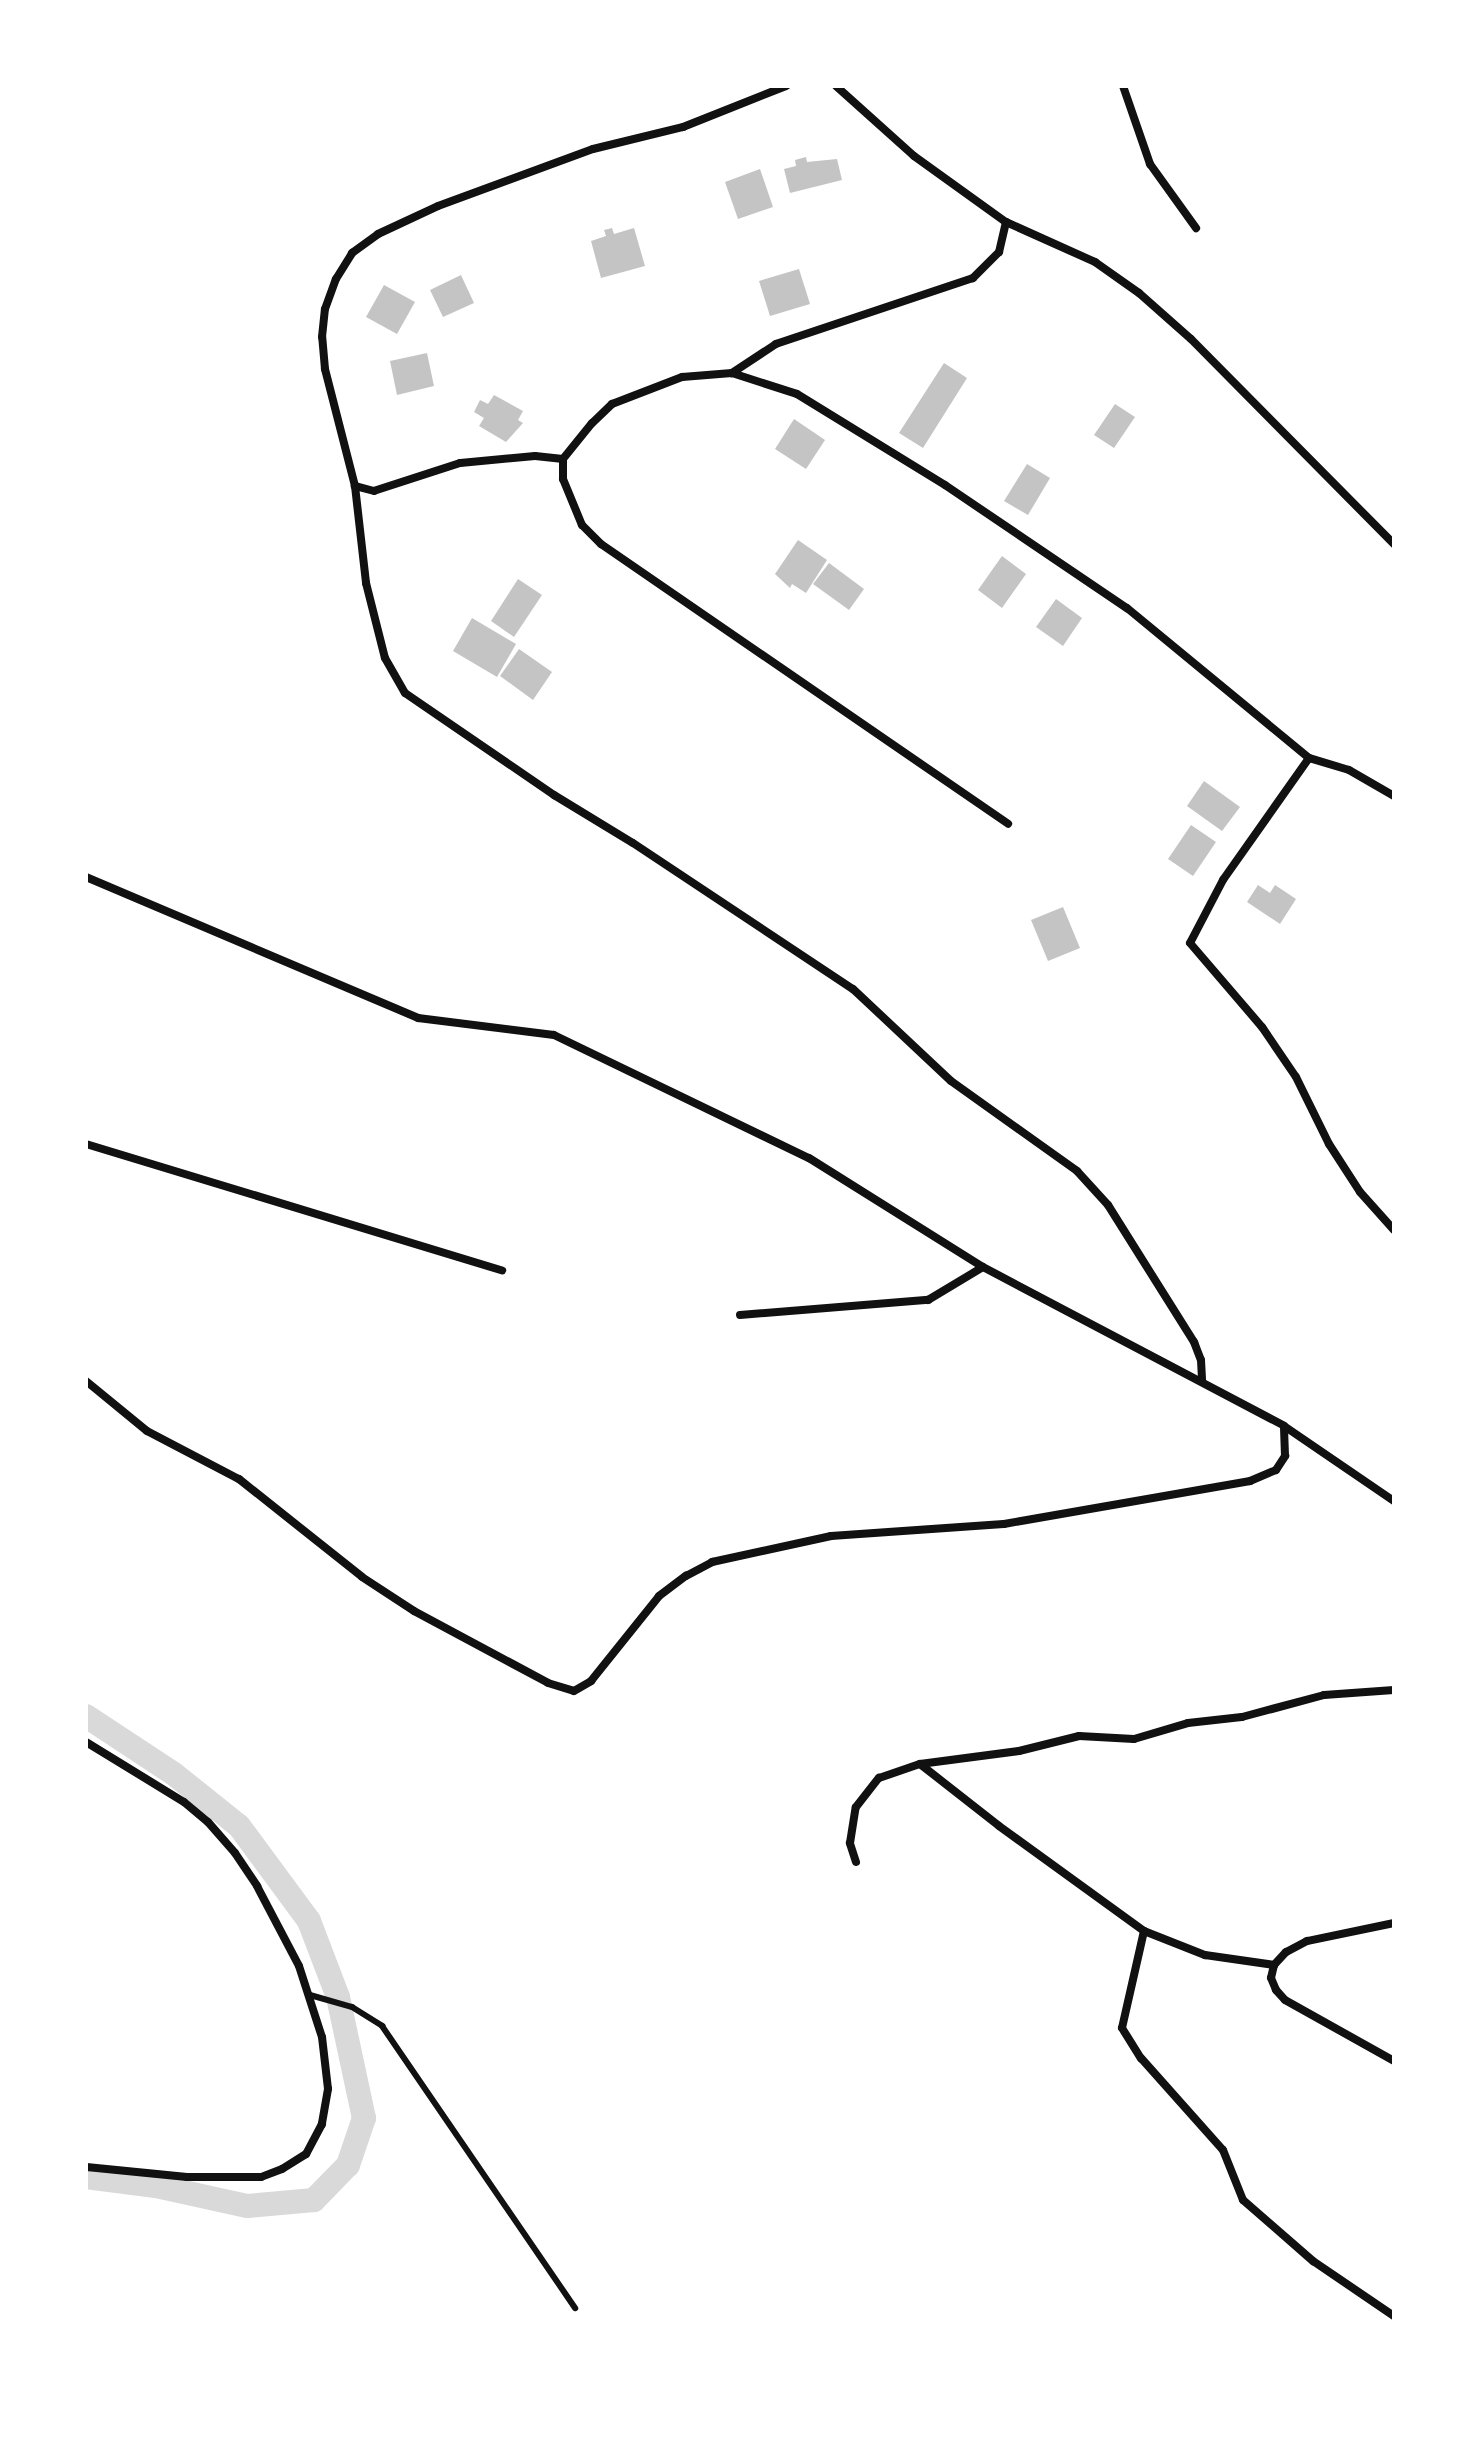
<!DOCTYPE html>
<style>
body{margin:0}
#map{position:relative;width:1480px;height:2464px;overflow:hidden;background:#fff;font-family:"Playfair Display",serif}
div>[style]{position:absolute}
.canal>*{height:24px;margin:-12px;padding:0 12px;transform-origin:12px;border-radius:12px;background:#d9d9d9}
.building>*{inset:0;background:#c4c4c4}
.service>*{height:6px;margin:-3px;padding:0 3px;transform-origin:3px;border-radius:3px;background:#111}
.minor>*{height:8px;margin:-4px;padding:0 4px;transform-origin:4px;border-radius:4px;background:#111}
span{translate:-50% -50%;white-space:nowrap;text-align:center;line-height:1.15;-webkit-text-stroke:6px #fff;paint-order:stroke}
.frame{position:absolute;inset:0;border:88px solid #fff;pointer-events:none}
</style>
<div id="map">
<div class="canal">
<div style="left:86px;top:1716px;width:105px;rotate:33.4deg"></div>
<div style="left:174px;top:1774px;width:83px;rotate:38.7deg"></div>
<div style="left:239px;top:1826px;width:118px;rotate:53.6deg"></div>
<div style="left:309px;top:1921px;width:81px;rotate:69.1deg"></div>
<div style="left:338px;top:1997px;width:124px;rotate:77.9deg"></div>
<div style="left:364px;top:2118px;width:50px;rotate:108.8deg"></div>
<div style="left:348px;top:2165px;width:49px;rotate:134.2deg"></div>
<div style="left:314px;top:2200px;width:67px;rotate:174.9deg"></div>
<div style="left:247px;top:2206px;width:93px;rotate:-167.6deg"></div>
<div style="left:156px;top:2186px;width:71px;rotate:-172.7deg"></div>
</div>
<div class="building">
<div style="clip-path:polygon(806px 157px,807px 162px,837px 159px,842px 180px,790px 193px,784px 169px,796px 166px,795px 160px)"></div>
<div style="clip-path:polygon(760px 169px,773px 207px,738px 219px,725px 182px)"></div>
<div style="clip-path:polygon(612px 228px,614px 234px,634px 228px,645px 266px,601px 278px,591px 241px,606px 236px,604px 230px)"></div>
<div style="clip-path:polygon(799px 269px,810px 304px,770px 316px,759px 281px)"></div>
<div style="clip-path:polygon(461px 275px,474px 303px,443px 317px,430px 290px)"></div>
<div style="clip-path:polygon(384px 285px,415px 302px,397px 334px,366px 317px)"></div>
<div style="clip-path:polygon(427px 353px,434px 386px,397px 395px,390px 361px)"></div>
<div style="clip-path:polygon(944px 363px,967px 378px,923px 448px,899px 433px)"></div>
<div style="clip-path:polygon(494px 395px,523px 411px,518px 420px,523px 423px,506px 442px,479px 426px,484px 418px,474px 412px,480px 400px,488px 404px)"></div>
<div style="clip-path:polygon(1115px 404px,1135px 417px,1114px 448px,1094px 435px)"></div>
<div style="clip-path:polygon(794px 419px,825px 440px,806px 469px,775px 449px)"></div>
<div style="clip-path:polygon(1027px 464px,1050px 478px,1028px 515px,1004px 501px)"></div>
<div style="clip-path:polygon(798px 540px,827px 560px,806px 593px,792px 584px,790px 588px,775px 574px)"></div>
<div style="clip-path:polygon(1002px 556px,1026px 574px,1002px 608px,978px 590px)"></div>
<div style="clip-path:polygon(829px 563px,864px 589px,849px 610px,813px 584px)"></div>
<div style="clip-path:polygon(518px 579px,542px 595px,514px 637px,491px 621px)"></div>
<div style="clip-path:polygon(1056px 599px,1082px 618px,1063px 646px,1036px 627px)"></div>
<div style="clip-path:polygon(472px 618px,516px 644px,497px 677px,453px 651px)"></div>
<div style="clip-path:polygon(519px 649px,552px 672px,533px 700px,500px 676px)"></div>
<div style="clip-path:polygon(1204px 781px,1240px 807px,1222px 831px,1187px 806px)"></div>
<div style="clip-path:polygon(1191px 825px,1216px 842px,1193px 876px,1168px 859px)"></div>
<div style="clip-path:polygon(1258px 885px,1270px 893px,1275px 885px,1296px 899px,1280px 924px,1247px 902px)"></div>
<div style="clip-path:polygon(1063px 907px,1080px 948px,1048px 961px,1031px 920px)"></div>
</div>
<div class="service">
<div style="left:310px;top:1995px;width:44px;rotate:15.9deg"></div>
<div style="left:352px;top:2007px;width:36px;rotate:32deg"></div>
<div style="left:382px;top:2026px;width:342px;rotate:55.6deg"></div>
</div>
<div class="minor">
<div style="left:836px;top:86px;width:105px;rotate:41.9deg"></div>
<div style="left:914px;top:156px;width:113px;rotate:35.7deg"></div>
<div style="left:1006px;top:222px;width:31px;rotate:103deg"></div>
<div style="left:999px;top:252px;width:37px;rotate:135deg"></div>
<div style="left:973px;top:278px;width:208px;rotate:161.5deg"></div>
<div style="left:776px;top:344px;width:53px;rotate:146.6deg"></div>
<div style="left:732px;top:373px;width:68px;rotate:17.9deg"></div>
<div style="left:797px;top:394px;width:174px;rotate:31.6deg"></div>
<div style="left:945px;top:485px;width:220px;rotate:34.1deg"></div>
<div style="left:1127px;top:608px;width:236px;rotate:39.5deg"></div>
<div style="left:1123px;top:86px;width:83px;rotate:70.9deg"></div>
<div style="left:1150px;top:164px;width:79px;rotate:54.3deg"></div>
<div style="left:1006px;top:222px;width:98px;rotate:24.2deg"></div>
<div style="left:1095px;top:262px;width:54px;rotate:35.2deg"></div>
<div style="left:1139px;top:293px;width:69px;rotate:41.5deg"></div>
<div style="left:1191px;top:339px;width:289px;rotate:45.3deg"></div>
<div style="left:732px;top:373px;width:50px;rotate:175.4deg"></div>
<div style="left:682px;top:377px;width:75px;rotate:158.9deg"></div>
<div style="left:612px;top:404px;width:28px;rotate:136deg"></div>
<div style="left:592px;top:423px;width:46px;rotate:128.9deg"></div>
<div style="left:563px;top:459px;width:20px;rotate:90deg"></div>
<div style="left:563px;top:479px;width:50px;rotate:67.6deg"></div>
<div style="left:582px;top:525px;width:27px;rotate:45deg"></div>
<div style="left:601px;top:544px;width:494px;rotate:34.5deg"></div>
<div style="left:563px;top:459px;width:28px;rotate:-174deg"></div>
<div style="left:535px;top:456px;width:75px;rotate:174.7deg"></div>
<div style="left:460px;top:463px;width:90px;rotate:162deg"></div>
<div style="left:374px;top:491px;width:20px;rotate:-165deg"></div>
<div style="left:355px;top:486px;width:121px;rotate:-104.4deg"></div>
<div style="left:325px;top:369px;width:32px;rotate:-95deg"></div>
<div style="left:322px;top:337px;width:28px;rotate:-84deg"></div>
<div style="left:325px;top:309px;width:32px;rotate:-70deg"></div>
<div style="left:336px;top:279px;width:31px;rotate:-58deg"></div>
<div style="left:352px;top:253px;width:32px;rotate:-36deg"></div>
<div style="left:378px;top:234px;width:66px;rotate:-25deg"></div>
<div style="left:438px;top:206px;width:165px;rotate:-20.2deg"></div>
<div style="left:593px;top:149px;width:93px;rotate:-13.7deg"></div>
<div style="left:683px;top:127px;width:111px;rotate:-21.7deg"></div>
<div style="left:355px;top:486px;width:98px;rotate:83.5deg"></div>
<div style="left:366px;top:583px;width:77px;rotate:75.8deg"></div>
<div style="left:385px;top:658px;width:40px;rotate:60.3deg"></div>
<div style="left:405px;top:693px;width:181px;rotate:34.4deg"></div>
<div style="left:554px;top:795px;width:92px;rotate:31.3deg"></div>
<div style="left:633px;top:843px;width:264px;rotate:33.6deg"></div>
<div style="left:853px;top:989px;width:134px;rotate:43.2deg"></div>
<div style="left:951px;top:1081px;width:155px;rotate:35.5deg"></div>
<div style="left:1077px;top:1171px;width:46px;rotate:47.6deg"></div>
<div style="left:1108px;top:1205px;width:162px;rotate:57.9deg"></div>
<div style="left:1194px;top:1342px;width:19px;rotate:69deg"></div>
<div style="left:1201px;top:1360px;width:21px;rotate:87deg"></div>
<div style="left:1394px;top:796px;width:52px;rotate:-150deg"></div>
<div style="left:1349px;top:770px;width:42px;rotate:-163.3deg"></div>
<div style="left:1309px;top:758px;width:149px;rotate:125.2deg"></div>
<div style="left:1223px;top:880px;width:71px;rotate:117.6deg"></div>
<div style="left:1190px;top:943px;width:111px;rotate:49.4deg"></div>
<div style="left:1262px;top:1027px;width:60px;rotate:55.8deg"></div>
<div style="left:1296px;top:1077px;width:75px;rotate:63.8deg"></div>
<div style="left:1329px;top:1144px;width:57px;rotate:57.1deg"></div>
<div style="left:1360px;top:1192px;width:51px;rotate:48.2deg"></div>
<div style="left:86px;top:877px;width:361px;rotate:23deg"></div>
<div style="left:418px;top:1018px;width:137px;rotate:7.1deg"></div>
<div style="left:554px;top:1035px;width:283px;rotate:25.8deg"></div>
<div style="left:809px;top:1158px;width:205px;rotate:32.1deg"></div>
<div style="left:983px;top:1267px;width:340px;rotate:27.8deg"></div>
<div style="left:1284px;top:1426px;width:133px;rotate:34.3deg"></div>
<div style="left:86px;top:1144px;width:435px;rotate:16.9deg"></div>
<div style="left:740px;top:1315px;width:189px;rotate:-4.6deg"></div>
<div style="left:928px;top:1300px;width:64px;rotate:-31deg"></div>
<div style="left:86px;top:1381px;width:79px;rotate:39.3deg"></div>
<div style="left:147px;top:1431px;width:104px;rotate:27.6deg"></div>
<div style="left:239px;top:1479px;width:157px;rotate:38.5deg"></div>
<div style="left:362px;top:1577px;width:62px;rotate:33.2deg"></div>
<div style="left:414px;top:1611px;width:152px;rotate:28.2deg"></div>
<div style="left:548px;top:1683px;width:27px;rotate:17deg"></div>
<div style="left:574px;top:1691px;width:20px;rotate:-30deg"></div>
<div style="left:591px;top:1681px;width:109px;rotate:-51.3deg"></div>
<div style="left:659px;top:1596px;width:34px;rotate:-37deg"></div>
<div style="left:686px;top:1576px;width:30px;rotate:-28deg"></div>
<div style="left:712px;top:1562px;width:122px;rotate:-12.3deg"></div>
<div style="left:831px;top:1536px;width:173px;rotate:-4deg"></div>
<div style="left:1004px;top:1524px;width:250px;rotate:-9.9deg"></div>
<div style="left:1250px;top:1481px;width:28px;rotate:-23deg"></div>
<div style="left:1276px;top:1470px;width:17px;rotate:-57deg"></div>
<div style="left:1285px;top:1456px;width:30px;rotate:-92deg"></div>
<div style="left:86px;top:1742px;width:115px;rotate:31.5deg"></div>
<div style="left:184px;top:1802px;width:31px;rotate:40deg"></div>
<div style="left:208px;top:1822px;width:41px;rotate:48.9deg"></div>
<div style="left:235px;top:1853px;width:40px;rotate:56deg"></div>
<div style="left:257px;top:1886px;width:90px;rotate:62.3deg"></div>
<div style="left:299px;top:1966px;width:75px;rotate:72.1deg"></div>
<div style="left:322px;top:2037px;width:52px;rotate:83.4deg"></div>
<div style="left:328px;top:2089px;width:36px;rotate:100deg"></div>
<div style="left:322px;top:2124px;width:34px;rotate:118deg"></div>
<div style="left:306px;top:2154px;width:28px;rotate:148deg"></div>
<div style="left:282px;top:2169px;width:22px;rotate:159deg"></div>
<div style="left:261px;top:2177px;width:74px;rotate:180deg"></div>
<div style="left:187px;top:2177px;width:101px;rotate:-174.3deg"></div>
<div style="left:920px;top:1764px;width:100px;rotate:-7.5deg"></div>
<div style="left:1019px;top:1751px;width:62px;rotate:-14deg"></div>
<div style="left:1079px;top:1736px;width:55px;rotate:3.1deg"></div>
<div style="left:1134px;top:1739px;width:56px;rotate:-16.5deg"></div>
<div style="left:1188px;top:1723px;width:54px;rotate:-6.3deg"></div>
<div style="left:1242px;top:1717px;width:85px;rotate:-15deg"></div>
<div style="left:1324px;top:1695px;width:70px;rotate:-4.1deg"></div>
<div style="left:856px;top:1862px;width:20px;rotate:-108deg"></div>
<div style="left:850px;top:1843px;width:36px;rotate:-81deg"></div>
<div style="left:856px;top:1807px;width:37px;rotate:-52deg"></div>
<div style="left:879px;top:1778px;width:43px;rotate:-18.9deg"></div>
<div style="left:920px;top:1764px;width:100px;rotate:38.1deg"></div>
<div style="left:999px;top:1826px;width:179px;rotate:35.9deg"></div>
<div style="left:1144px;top:1931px;width:66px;rotate:21.5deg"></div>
<div style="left:1205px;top:1955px;width:70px;rotate:8.2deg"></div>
<div style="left:1394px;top:1923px;width:89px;rotate:168.3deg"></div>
<div style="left:1307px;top:1941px;width:24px;rotate:152deg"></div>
<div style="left:1286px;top:1952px;width:18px;rotate:133deg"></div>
<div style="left:1274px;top:1965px;width:13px;rotate:103deg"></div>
<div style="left:1271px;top:1978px;width:13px;rotate:67deg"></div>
<div style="left:1276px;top:1990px;width:13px;rotate:48deg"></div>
<div style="left:1285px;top:2000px;width:125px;rotate:29.2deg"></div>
<div style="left:1144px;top:1931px;width:99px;rotate:102.8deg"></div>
<div style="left:1122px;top:2028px;width:36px;rotate:58deg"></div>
<div style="left:1141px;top:2058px;width:123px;rotate:48.3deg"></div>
<div style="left:1223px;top:2150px;width:54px;rotate:68.2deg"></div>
<div style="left:1243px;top:2200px;width:93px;rotate:41.1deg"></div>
<div style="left:1313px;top:2261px;width:98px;rotate:34.2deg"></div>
</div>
<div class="frame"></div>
</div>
